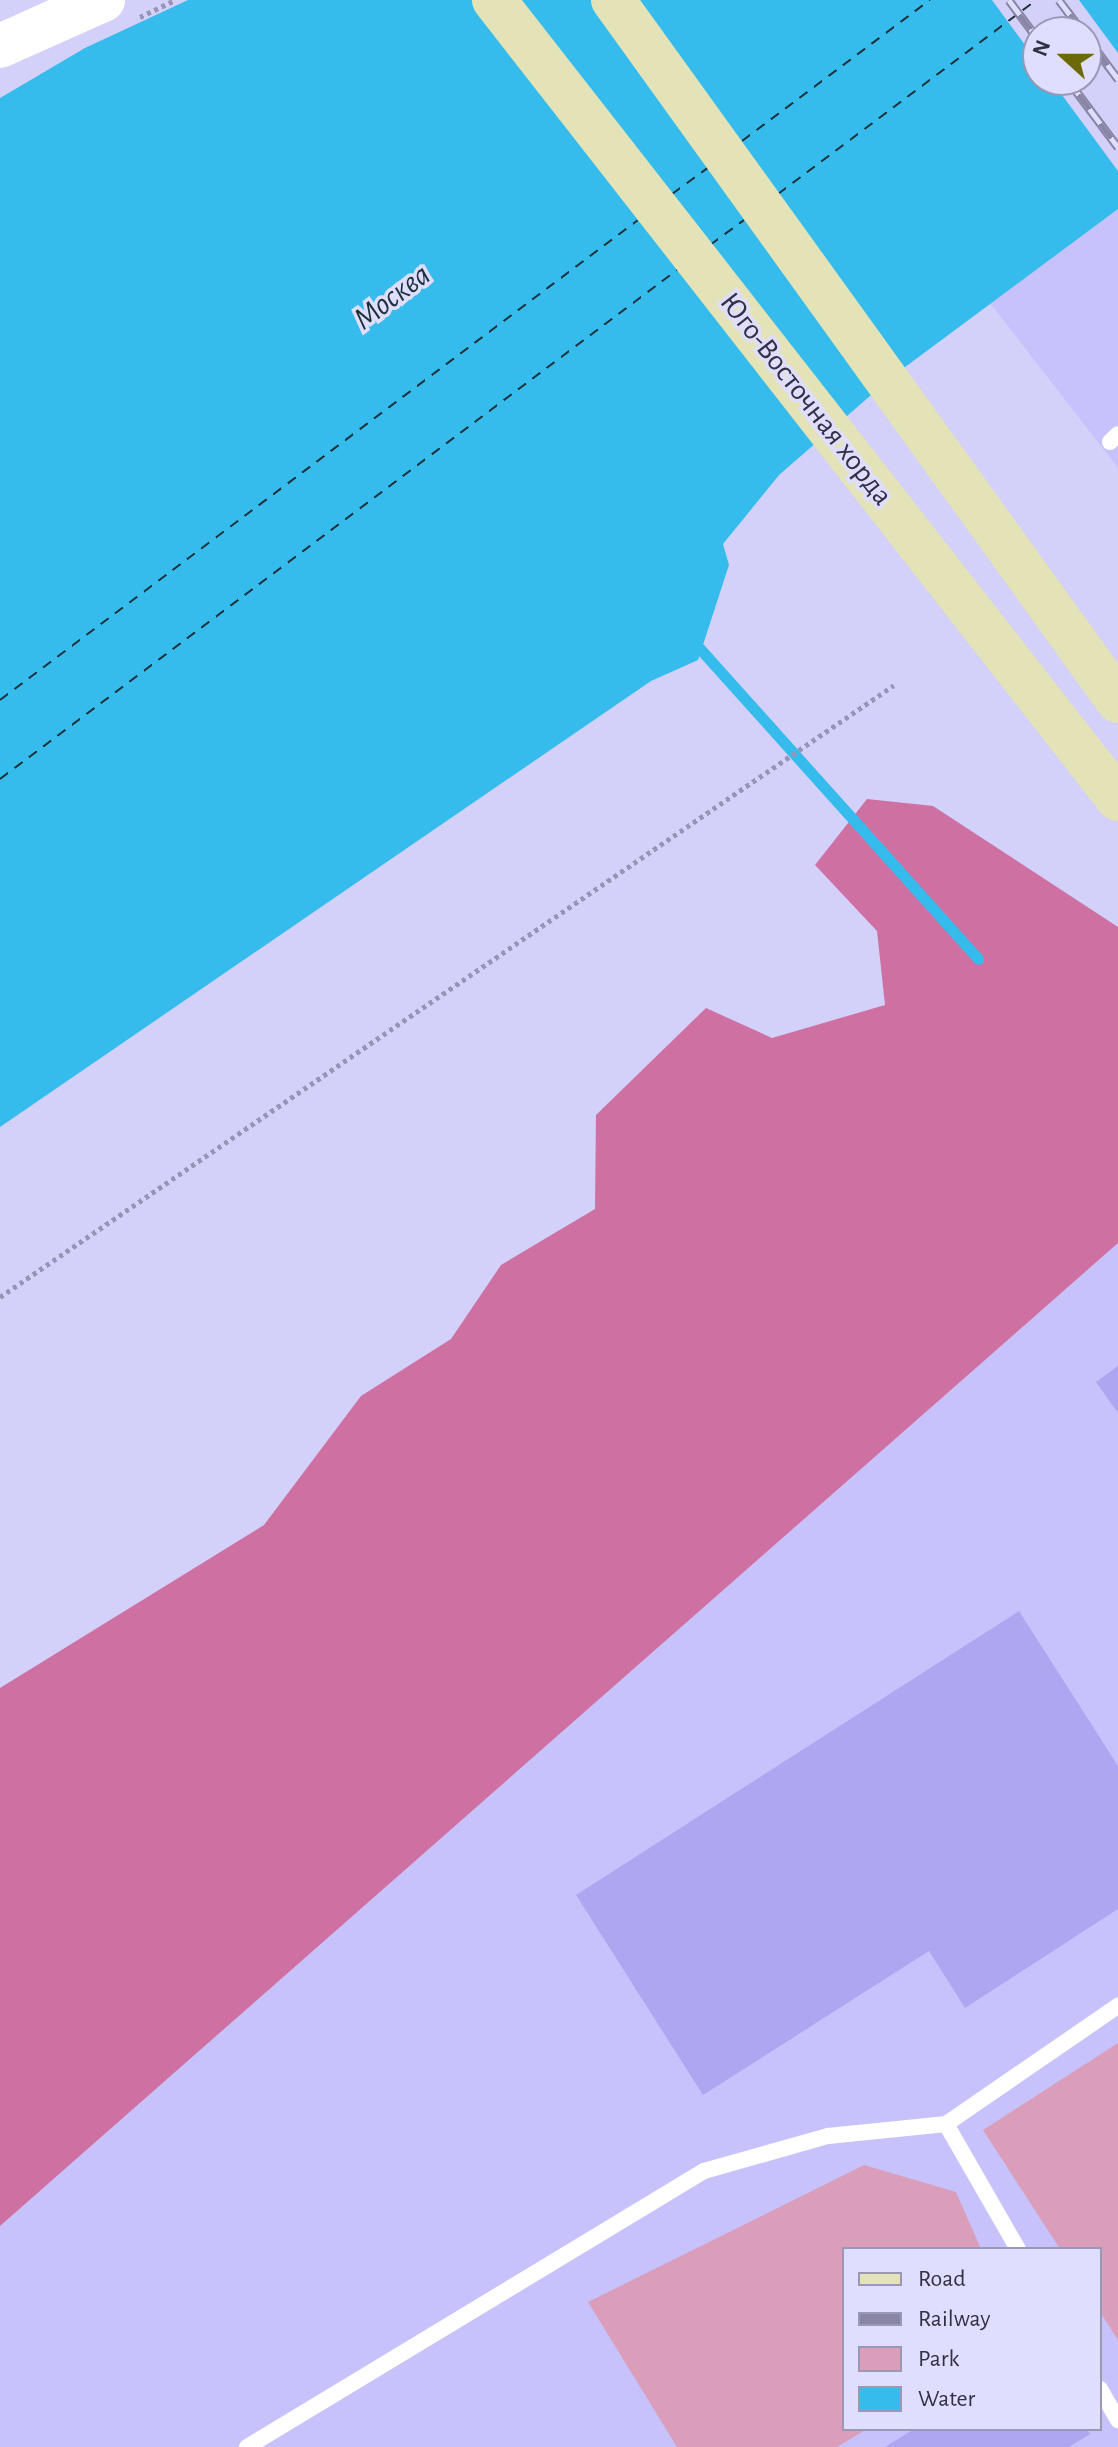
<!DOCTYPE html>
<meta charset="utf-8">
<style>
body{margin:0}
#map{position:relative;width:1118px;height:2447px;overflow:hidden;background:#d3d0f9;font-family:"Alegreya Sans",sans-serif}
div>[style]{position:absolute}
.built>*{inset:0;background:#c7c2fc}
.green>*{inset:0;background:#da9ebb}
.forest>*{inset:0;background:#ce70a1}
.water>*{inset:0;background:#36bbed}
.pier>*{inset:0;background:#d3d0f9}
.stream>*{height:11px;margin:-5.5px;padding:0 5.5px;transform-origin:5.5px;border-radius:5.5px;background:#36bbed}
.ferry>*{height:2px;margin-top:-1px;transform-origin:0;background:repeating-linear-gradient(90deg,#1c313b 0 10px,transparent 0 18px)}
.building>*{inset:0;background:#aea6f0}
.path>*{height:5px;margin-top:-2.5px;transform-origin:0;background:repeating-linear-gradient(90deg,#9794b6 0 4px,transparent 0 8px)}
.lane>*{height:16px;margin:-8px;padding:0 8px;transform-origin:8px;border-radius:8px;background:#fff}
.secondary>*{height:44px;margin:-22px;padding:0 22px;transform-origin:22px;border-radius:22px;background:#fff}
.primary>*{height:44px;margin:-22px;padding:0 22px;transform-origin:22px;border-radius:22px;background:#e3e3b7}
.rail>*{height:9px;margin-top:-4.5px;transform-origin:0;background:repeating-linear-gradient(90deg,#e0defe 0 18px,#8885a5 0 36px);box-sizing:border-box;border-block:2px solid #8885a5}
span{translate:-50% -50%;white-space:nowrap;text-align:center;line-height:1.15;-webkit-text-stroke:7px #e0defe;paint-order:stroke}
.street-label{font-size:30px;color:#323045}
.water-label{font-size:32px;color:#1c313b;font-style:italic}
.legend{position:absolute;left:842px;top:2247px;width:260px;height:184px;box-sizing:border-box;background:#e0defe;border:2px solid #9a98b4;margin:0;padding:10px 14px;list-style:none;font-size:24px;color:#323045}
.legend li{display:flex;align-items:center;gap:16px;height:40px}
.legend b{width:40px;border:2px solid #9a98b4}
.north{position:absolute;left:1022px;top:16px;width:80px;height:80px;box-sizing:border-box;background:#e0defe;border:2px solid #9a98b4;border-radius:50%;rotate:291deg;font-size:22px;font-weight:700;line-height:32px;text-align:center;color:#323045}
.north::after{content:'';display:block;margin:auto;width:28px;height:36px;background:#6c6a07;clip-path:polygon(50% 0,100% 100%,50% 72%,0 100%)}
</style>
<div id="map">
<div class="built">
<div style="clip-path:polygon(1118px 209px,1118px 468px,990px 303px)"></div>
<div style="clip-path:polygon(evenodd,1118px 1243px,1118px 2447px,0 2447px,0 2226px,1118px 1243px,844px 2249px,1100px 2249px,1100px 2429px,844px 2429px,844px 2249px)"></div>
</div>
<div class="green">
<div style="clip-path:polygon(1118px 2043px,1118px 2340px,1100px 2312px,1100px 2249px,1060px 2249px,983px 2130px)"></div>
<div style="clip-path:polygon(864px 2165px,956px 2192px,981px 2249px,844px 2249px,844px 2429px,867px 2429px,837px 2447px,677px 2447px,588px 2302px)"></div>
</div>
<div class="forest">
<div style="clip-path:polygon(867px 799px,933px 806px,1118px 927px,1118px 1243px,0 2226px,0 1688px,264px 1525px,361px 1396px,451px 1339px,501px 1265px,595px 1209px,596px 1115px,706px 1008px,772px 1038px,885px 1005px,877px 931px,815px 865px)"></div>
</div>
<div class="water">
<div style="clip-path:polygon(evenodd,188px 0,1118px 0,1118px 209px,893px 376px,779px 475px,723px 544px,729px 565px,698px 660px,651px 681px,0 1127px,0 98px,85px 48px,188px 0,1038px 32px,1086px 32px,1086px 80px,1038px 80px,1038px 32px)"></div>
</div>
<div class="pier">
<div style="clip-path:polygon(992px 0,1079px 0,1118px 53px,1118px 171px,1051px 80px,1086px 80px,1086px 32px,1038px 32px,1038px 63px)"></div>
</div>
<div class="stream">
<div style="left:693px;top:641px;width:427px;rotate:48.1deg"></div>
</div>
<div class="ferry">
<div style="left:742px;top:141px;width:235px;rotate:-36.9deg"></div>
<div style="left:672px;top:194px;width:46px;rotate:-36.1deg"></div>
<div style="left:778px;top:194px;width:323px;rotate:-36.9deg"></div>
<div style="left:710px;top:245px;width:42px;rotate:-36.3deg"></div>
<div style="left:0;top:700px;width:798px;rotate:-36.96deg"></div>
<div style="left:0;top:779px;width:847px;rotate:-36.94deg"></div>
</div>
<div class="building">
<div style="clip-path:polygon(1118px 1366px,1118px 1413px,1096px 1382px)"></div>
<div style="clip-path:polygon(1019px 1611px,1118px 1766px,1118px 1909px,965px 2008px,929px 1951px,703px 2095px,576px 1895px)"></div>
<div style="clip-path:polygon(914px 2429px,1086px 2429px,1090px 2434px,1069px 2447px,885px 2447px)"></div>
</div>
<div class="path">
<div style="left:140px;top:17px;width:39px;rotate:-26deg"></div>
<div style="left:0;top:1297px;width:1083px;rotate:-34.39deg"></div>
</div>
<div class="lane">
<div style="left:1110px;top:442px;width:11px;rotate:-45deg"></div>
<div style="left:946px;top:2124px;width:209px;rotate:-34.5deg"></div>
<div style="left:1100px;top:2389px;width:36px;rotate:60deg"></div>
<div style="left:247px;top:2447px;width:534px;rotate:-31.13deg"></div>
<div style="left:704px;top:2171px;width:129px;rotate:-15.8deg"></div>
<div style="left:828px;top:2136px;width:119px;rotate:-5.8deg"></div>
<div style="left:946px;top:2124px;width:144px;rotate:60.1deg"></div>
</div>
<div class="secondary">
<div style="left:0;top:46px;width:113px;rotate:-24.1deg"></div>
</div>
<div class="primary">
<div style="left:494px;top:0;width:1014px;rotate:52.01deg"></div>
<div style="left:613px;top:0;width:864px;rotate:54.23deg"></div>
</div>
<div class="rail">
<div style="left:1009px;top:0;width:49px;rotate:53.4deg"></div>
<div style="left:1059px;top:0;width:40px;rotate:53deg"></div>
<div style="left:1086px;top:36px;width:54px;rotate:53.3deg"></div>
<div style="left:1068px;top:80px;width:84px;rotate:53.3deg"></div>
</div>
<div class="street-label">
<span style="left:806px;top:399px;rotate:52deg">Юго-Восточная хорда</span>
</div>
<div class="water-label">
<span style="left:392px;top:297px;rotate:-37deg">Москва</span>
</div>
<ul class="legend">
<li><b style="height:10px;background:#e3e3b7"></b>Road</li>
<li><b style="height:10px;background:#8885a5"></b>Railway</li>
<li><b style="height:22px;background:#da9ebb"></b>Park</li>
<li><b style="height:22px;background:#36bbed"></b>Water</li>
</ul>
<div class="north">N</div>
</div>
